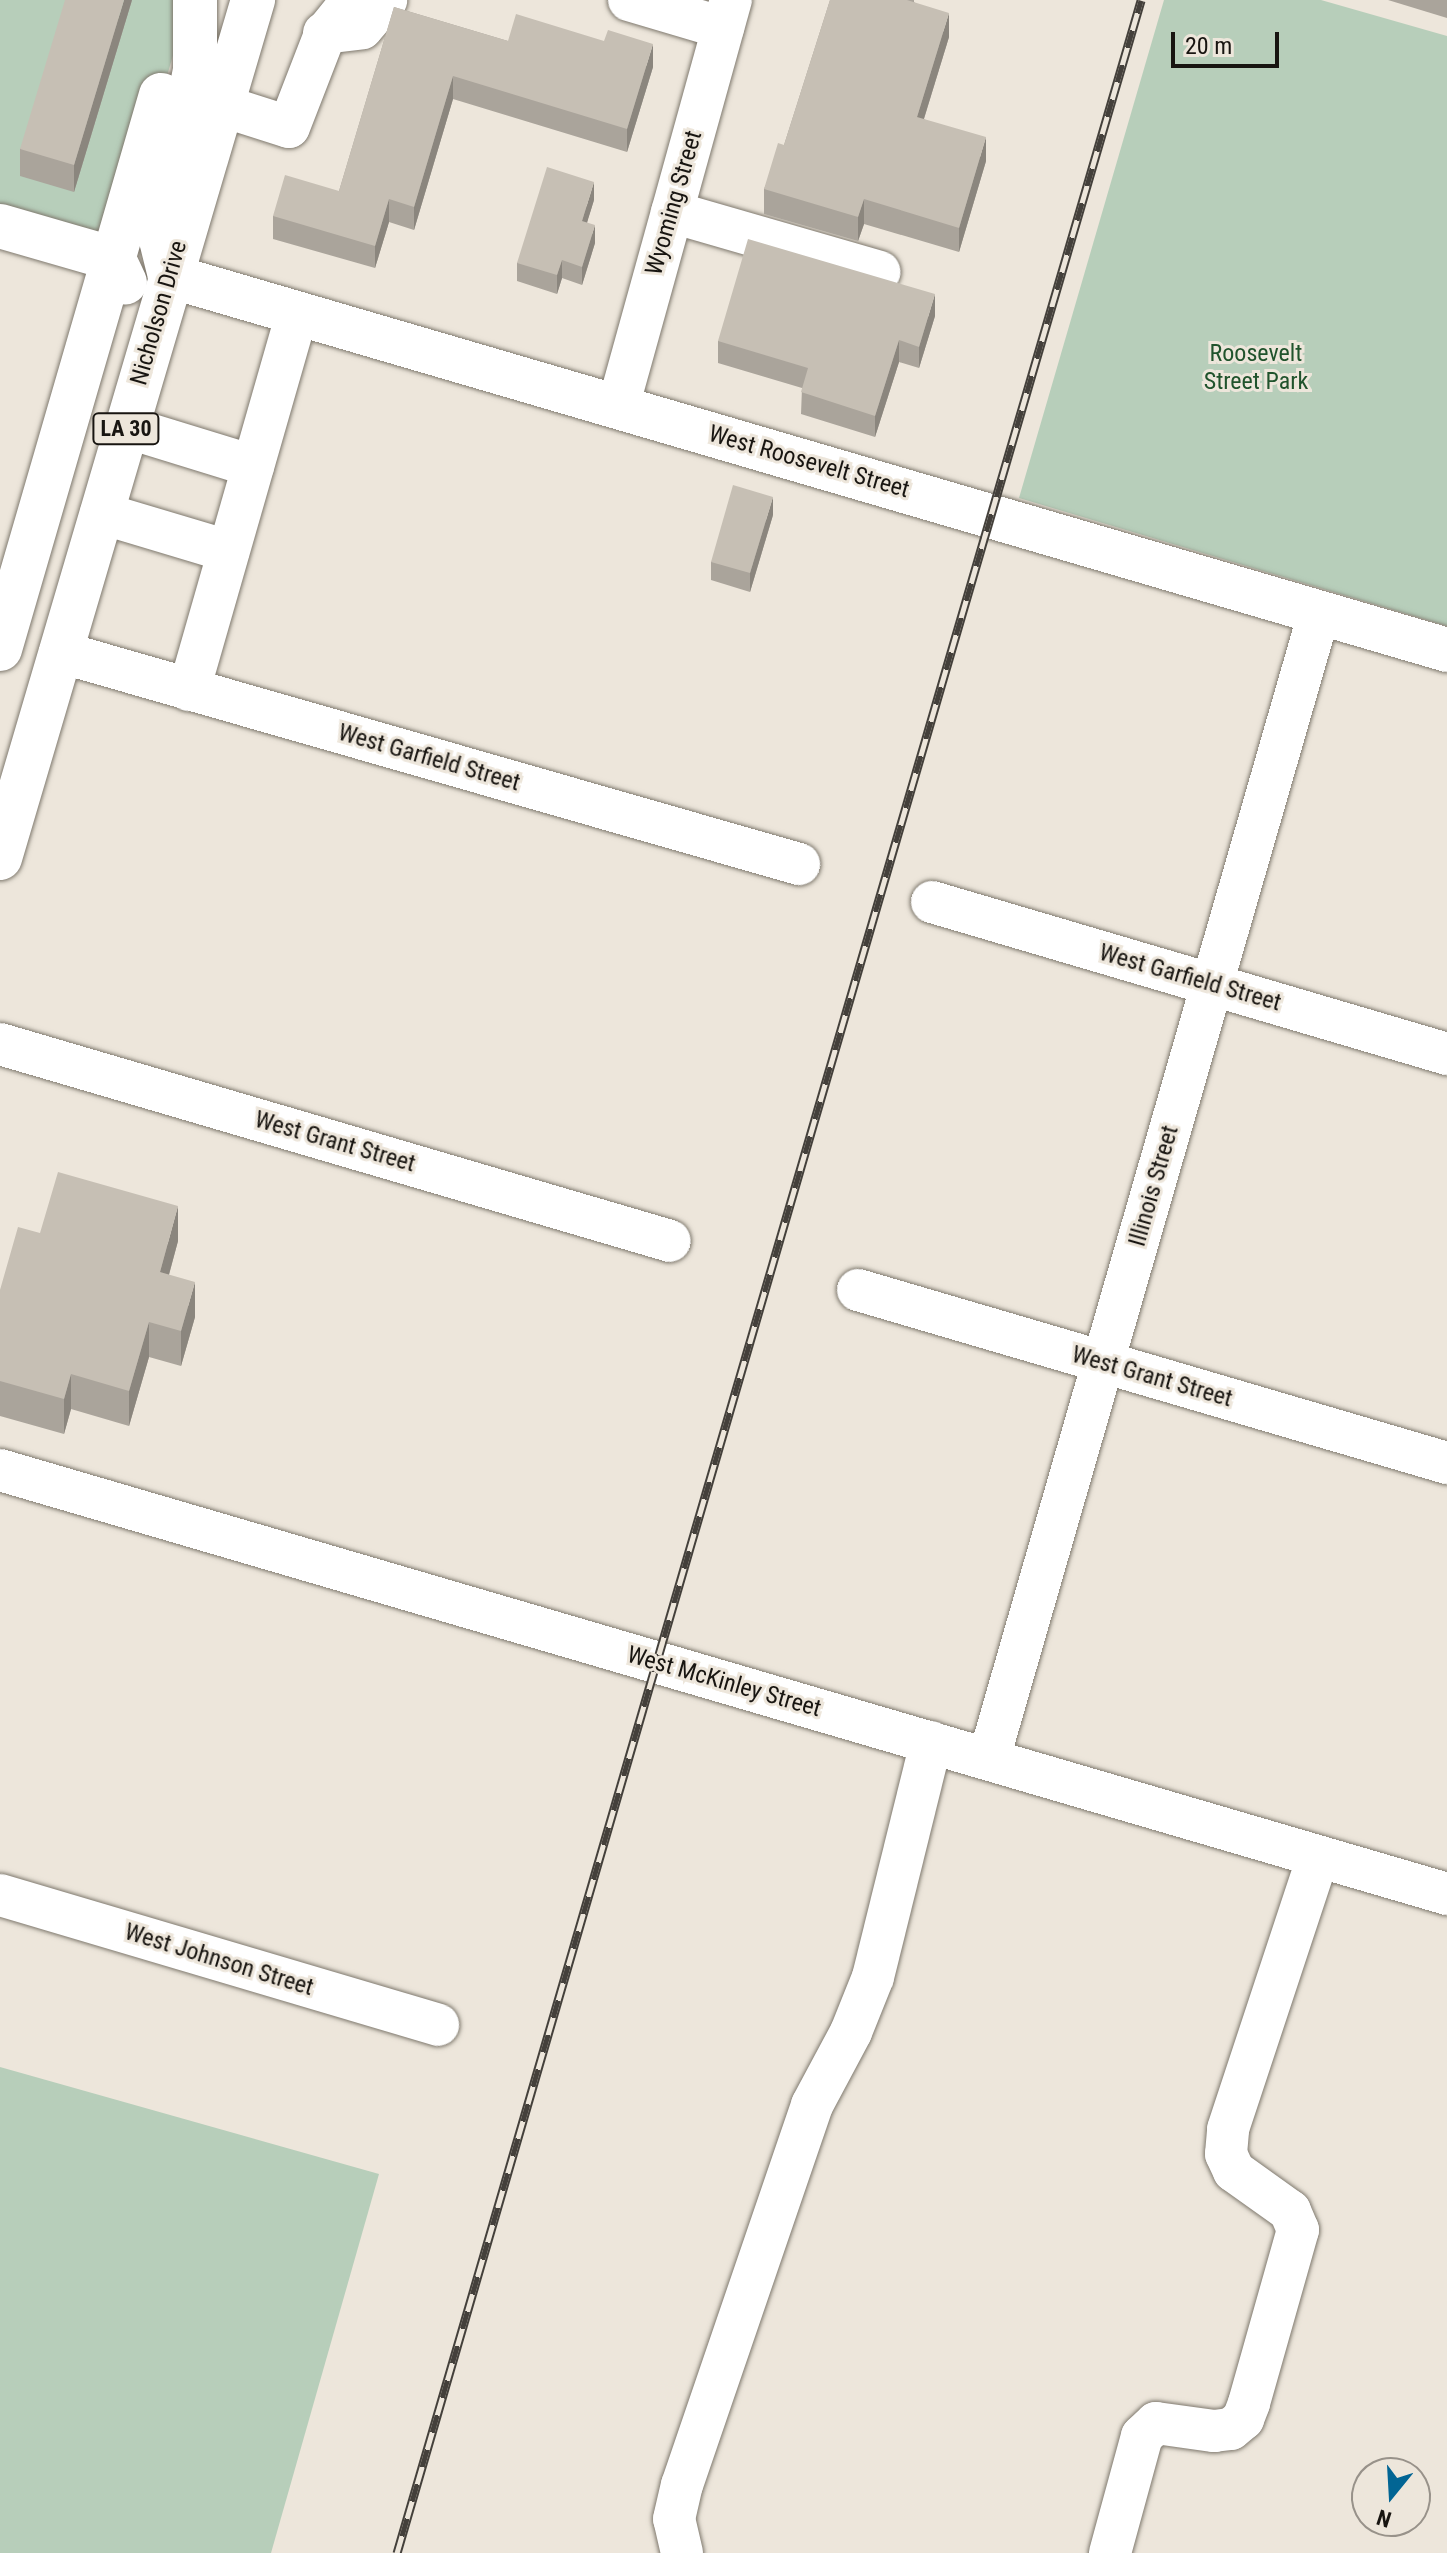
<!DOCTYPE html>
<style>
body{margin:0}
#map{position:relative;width:1447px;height:2553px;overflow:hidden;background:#ede6db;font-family:"Roboto Condensed",sans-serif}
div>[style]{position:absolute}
.green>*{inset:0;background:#b7ceba}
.roads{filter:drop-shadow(0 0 2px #7f796e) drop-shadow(0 0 2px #7f796e)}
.minor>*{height:42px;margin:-21px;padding:0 21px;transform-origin:21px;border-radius:21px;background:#fff}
.major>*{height:44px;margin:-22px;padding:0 22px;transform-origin:22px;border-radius:22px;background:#fff}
.rail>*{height:9px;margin-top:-4.5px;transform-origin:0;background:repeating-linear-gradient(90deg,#ede6db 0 18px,#44403b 0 36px);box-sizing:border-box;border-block:2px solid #44403b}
.wall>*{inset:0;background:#aaa49b}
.shaded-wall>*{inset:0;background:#8b867e}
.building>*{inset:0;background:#c6bfb4}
span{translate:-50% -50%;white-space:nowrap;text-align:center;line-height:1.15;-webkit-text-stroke:6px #ede6db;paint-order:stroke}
.shield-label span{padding:2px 6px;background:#ede6db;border:2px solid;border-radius:6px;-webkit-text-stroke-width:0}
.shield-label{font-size:22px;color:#181511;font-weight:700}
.street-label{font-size:24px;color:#181511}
.park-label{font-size:24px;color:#20532c}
.north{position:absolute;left:1351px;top:2457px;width:80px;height:80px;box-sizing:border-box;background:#ede6db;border:2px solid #98928a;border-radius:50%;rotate:198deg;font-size:22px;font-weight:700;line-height:32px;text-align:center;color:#181511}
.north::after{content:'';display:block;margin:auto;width:28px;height:36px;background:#026594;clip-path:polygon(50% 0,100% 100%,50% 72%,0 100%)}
.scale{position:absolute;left:1171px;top:32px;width:108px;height:36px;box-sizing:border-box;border:4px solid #181511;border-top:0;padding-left:10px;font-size:24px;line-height:28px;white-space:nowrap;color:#181511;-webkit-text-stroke:6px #ede6db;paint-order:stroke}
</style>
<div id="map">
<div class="green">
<div style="clip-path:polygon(0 0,189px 0,114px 259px,0 225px)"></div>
<div style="clip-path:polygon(1164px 0,1321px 0,1447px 36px,1447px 626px,1019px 498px)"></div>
<div style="clip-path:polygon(0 2067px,379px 2174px,271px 2553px,0 2553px)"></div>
</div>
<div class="roads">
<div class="minor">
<div style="left:629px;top:0;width:98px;rotate:16.6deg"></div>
<div style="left:324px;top:33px;width:38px;rotate:-7deg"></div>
<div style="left:362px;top:28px;width:37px;rotate:-49deg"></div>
<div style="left:223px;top:106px;width:69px;rotate:17.7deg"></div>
<div style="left:289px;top:127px;width:100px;rotate:-68.8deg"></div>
<div style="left:325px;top:34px;width:28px;rotate:-51deg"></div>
<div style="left:672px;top:212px;width:216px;rotate:16.1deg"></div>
<div style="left:618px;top:407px;width:422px;rotate:-74.5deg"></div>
<div style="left:126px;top:427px;width:133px;rotate:17.1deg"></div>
<div style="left:101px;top:513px;width:133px;rotate:16.7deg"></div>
<div style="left:60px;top:652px;width:769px;rotate:16.01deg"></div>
<div style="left:189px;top:690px;width:392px;rotate:-74deg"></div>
<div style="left:932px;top:902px;width:537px;rotate:16.44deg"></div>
<div style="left:0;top:1044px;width:698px;rotate:16.38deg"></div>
<div style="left:858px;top:1290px;width:614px;rotate:16.37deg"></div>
<div style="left:0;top:1470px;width:1508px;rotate:16.33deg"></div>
<div style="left:989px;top:1758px;width:1192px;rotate:-73.92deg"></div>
<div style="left:0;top:1895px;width:457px;rotate:16.5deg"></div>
<div style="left:682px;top:2553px;width:35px;rotate:-103deg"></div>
<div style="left:674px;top:2519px;width:35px;rotate:-77deg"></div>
<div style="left:682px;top:2485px;width:402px;rotate:-71.1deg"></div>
<div style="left:812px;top:2105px;width:83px;rotate:-61.9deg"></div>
<div style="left:851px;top:2032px;width:59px;rotate:-68.2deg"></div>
<div style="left:873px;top:1977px;width:242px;rotate:-76.1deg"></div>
<div style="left:1110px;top:2553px;width:121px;rotate:-74.7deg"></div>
<div style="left:1142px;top:2436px;width:19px;rotate:-43deg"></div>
<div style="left:1156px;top:2423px;width:59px;rotate:7.9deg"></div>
<div style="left:1214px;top:2431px;width:17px;rotate:-7deg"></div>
<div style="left:1231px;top:2429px;width:16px;rotate:-40deg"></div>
<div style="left:1243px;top:2419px;width:17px;rotate:-69deg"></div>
<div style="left:1249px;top:2403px;width:180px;rotate:-74.2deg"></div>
<div style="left:1298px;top:2230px;width:21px;rotate:-113deg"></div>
<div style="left:1290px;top:2211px;width:69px;rotate:-144.5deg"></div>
<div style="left:1234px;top:2171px;width:19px;rotate:-115deg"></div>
<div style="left:1226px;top:2154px;width:25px;rotate:-85deg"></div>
<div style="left:1228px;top:2129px;width:287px;rotate:-71.7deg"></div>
</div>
<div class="major">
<div style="left:195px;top:0;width:70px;rotate:90deg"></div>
<div style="left:195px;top:70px;width:173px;rotate:101.3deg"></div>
<div style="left:161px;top:240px;width:37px;rotate:76deg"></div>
<div style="left:170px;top:276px;width:1331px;rotate:16.32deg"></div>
<div style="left:0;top:226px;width:119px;rotate:16.1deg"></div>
<div style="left:114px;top:259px;width:26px;rotate:65deg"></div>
<div style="left:0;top:649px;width:577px;rotate:-73.8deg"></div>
<div style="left:0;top:858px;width:895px;rotate:-73.57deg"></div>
</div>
</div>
<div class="rail">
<div style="left:397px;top:2553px;width:2659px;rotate:-73.75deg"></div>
</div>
<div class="wall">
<div style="clip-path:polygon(132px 0,74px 192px,20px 176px,20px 149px)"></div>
<div style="clip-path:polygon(830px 0,914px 0,914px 2px,949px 37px,924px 119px,986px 161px,959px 252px,864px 224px,858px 241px,764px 214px,764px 189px,784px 145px)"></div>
<div style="clip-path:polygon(1388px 0,1447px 0,1447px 18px)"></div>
<div style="clip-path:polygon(394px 7px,508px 41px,653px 67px,627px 152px,453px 99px,414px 230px,389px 222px,375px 268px,273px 239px,273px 216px,339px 191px)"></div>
<div style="clip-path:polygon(594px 200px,587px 222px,595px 243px,582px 285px,562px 278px,557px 294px,517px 281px,517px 263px)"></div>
<div style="clip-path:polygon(935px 316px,919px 368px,899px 362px,875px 437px,801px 414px,802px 388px,718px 363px,718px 341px)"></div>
<div style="clip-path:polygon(773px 515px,750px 592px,711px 580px,711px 562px)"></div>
<div style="clip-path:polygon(178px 1241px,169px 1275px,195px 1317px,181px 1366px,149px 1357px,129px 1426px,71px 1409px,64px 1434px,0 1416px,0 1290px)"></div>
</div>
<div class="shaded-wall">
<div style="clip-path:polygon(124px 0,132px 0,74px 192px,74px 165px)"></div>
<div style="clip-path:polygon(949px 13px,949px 37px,917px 141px,917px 117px)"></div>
<div style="clip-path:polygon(653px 44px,653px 67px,627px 152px,627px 129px)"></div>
<div style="clip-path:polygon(453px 76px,453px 99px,414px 230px,414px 207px)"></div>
<div style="clip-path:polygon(986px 137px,986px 161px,959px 252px,959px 228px)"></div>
<div style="clip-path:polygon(594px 182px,594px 200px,582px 239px,582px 221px)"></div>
<div style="clip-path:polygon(389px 199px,389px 222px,375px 268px,375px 246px)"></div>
<div style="clip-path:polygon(864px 199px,864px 224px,858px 241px,858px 217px)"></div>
<div style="clip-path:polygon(595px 225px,595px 243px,582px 285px,582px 267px)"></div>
<div style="clip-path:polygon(562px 260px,562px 278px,557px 294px,557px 275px)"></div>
<div style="clip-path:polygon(935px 294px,935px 316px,919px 368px,919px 347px)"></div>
<div style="clip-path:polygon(899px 340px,899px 362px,875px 437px,875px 416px)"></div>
<div style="clip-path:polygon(773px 497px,773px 515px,750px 592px,750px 573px)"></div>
<div style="clip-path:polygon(178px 1206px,178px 1241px,160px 1307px,160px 1272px)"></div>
<div style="clip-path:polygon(195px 1282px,195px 1317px,181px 1366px,181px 1331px)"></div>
<div style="clip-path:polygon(149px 1322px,149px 1357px,129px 1426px,129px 1391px)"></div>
<div style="clip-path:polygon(71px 1374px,71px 1409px,64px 1434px,64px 1399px)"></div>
</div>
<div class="building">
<div style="clip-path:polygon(65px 0,124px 0,74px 165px,20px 149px)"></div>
<div style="clip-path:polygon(830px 0,907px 0,949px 13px,917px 117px,986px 137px,959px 228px,864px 199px,858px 217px,764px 189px,778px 143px,784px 145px)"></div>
<div style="clip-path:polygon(394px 7px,508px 41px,516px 14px,604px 41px,608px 30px,653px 44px,627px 129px,453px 76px,414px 207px,389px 199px,375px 246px,273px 216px,285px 175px,339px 191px)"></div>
<div style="clip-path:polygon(547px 167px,594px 182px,582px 221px,595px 225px,582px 267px,562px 260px,557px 275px,517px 263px)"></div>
<div style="clip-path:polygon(748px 239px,935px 294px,919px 347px,899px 340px,875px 416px,801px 392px,808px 368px,718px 341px)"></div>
<div style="clip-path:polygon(733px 485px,773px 497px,750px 573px,711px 562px)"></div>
<div style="clip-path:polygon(58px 1172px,178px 1206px,160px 1272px,195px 1282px,181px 1331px,149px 1322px,129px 1391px,71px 1374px,64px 1399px,0 1381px,0 1290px,18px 1227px,40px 1233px)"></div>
</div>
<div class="shield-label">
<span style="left:126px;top:429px">LA 30</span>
</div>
<div class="street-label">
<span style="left:674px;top:203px;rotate:-74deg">Wyoming Street</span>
<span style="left:159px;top:313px;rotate:-74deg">Nicholson Drive</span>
<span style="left:809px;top:462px;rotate:16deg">West Roosevelt Street</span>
<span style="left:429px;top:758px;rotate:16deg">West Garfield Street</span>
<span style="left:1190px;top:978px;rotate:16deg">West Garfield Street</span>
<span style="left:335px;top:1142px;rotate:16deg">West Grant Street</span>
<span style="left:1154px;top:1186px;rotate:-74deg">Illinois Street</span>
<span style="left:1152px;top:1377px;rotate:16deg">West Grant Street</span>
<span style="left:724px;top:1682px;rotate:16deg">West McKinley Street</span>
<span style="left:219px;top:1960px;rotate:17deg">West Johnson Street</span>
</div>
<div class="park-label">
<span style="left:1256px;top:368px">Roosevelt<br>Street Park</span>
</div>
<div class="north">N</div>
<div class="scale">20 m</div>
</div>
